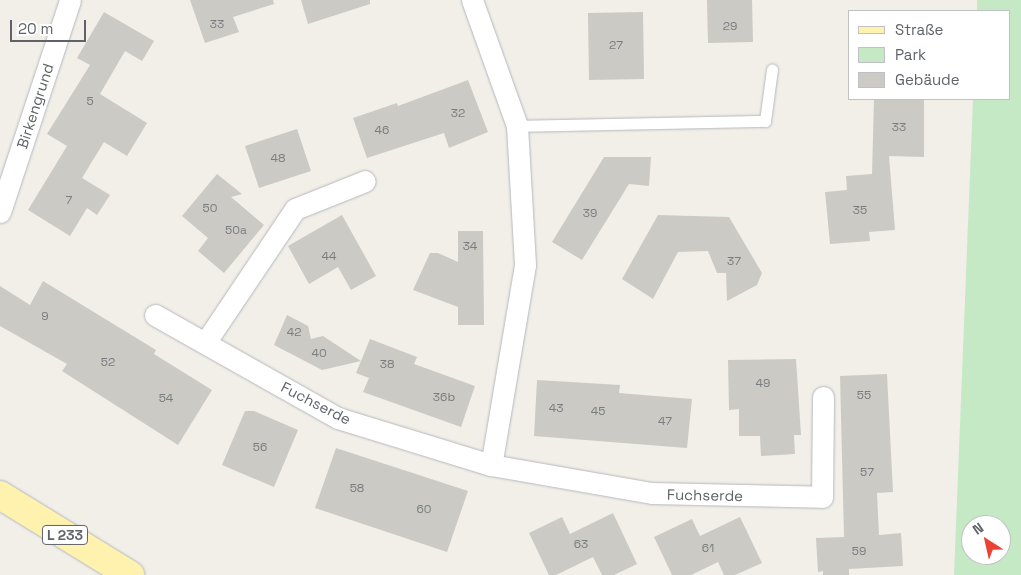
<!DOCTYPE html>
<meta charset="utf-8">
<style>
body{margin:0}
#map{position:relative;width:1021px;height:575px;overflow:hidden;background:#f1efe8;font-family:"Space Grotesk",sans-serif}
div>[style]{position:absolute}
.green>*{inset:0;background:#c5e8c5}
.building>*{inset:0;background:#cccac5}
.roads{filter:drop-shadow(0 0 1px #b5b8bc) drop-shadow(0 0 1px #b5b8bc)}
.lane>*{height:11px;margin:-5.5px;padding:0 5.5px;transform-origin:5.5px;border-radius:5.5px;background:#fff}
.street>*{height:21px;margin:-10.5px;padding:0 10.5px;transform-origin:10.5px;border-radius:10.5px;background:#fff}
.primary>*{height:28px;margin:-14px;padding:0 14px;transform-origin:14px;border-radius:14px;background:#fff2af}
span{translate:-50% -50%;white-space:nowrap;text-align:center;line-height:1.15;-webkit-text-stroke:4px #fff;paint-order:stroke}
.number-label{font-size:12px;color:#7a7d7f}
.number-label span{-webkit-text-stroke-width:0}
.shield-label span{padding:1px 4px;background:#fff;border:1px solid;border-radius:4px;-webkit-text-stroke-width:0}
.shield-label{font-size:14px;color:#5f6368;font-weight:700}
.street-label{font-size:15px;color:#5f6368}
.legend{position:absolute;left:848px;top:10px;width:162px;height:90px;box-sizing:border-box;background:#fff;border:1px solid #bfc1c3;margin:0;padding:6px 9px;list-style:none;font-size:15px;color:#5f6368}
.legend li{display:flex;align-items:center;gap:10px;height:25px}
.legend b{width:25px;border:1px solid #bfc1c3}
.north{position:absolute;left:961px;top:515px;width:50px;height:50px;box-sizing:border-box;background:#fff;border:1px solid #bfc1c3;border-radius:50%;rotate:325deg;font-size:14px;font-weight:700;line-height:20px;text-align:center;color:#5f6368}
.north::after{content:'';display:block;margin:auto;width:18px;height:22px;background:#ea4335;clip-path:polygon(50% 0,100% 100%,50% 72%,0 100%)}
.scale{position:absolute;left:10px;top:20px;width:76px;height:22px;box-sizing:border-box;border:2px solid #5f6368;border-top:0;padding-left:6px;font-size:15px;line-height:18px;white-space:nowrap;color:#5f6368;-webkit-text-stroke:4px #fff;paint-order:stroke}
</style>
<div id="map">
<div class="green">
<div style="clip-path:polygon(evenodd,977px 0,1021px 0,1021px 575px,954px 575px,973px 99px,1010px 99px,1010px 11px,977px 11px,977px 0,971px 525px,1001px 525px,1001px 555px,971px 555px,971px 525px)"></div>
</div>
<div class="building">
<div style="clip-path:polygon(190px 0,273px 0,274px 4px,233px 17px,239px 32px,205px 43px)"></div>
<div style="clip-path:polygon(301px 0,370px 0,370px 4px,308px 24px)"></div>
<div style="clip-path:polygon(707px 0,752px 0,753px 42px,708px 43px)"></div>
<div style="clip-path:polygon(104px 12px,154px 41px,142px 61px,125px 51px,100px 94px,147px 123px,127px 156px,104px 142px,82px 178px,110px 195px,97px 215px,87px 208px,70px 236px,28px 210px,67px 146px,47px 134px,90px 65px,77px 58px)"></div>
<div style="clip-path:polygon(643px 12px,644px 79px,589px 80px,588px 13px)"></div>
<div style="clip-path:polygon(468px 80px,488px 132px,449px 148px,444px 133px,367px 158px,353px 118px,397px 103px,398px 106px)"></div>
<div style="clip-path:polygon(874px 99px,924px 99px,924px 157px,889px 156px,895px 230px,869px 232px,870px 241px,830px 244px,825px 192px,847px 190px,846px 176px,872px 174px)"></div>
<div style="clip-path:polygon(297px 129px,311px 171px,259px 188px,245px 146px)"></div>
<div style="clip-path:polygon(604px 157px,651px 157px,649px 186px,629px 184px,582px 260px,552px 242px)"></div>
<div style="clip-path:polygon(217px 174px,242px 194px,231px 197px,264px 225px,224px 273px,198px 251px,208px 238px,182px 216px)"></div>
<div style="clip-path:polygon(342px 215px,376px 276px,351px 290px,338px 267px,309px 284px,288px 246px)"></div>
<div style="clip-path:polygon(658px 215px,729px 217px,762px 273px,757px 285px,727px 301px,726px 273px,717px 273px,708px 251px,678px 252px,653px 299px,622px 279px)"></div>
<div style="clip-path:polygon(458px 231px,483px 231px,484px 325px,458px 325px,458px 307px,413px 290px,430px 253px,438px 253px,458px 262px)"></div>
<div style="clip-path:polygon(43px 281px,156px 350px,154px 354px,212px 390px,178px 445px,62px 371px,67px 364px,0 326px,0 286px,30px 305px)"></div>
<div style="clip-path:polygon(287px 315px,308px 326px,311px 339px,323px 336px,361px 361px,370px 339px,417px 357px,414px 364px,475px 386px,461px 427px,363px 392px,369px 378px,356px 373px,361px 361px,322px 370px,274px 345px)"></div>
<div style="clip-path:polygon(796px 359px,801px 435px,794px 435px,795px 454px,761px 456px,760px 436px,739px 436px,739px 409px,729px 410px,728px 360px)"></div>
<div style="clip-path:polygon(887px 374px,893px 492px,877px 493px,879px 535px,901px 533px,903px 566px,849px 569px,849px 575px,823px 575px,823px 571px,818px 572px,816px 538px,844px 537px,840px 376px)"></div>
<div style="clip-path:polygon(537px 380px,620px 385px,619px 393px,692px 399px,687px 448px,534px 436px)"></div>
<div style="clip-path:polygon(245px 411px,254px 411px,298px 430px,274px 487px,222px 465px)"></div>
<div style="clip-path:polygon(336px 448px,468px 491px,447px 552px,315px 508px)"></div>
<div style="clip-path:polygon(613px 513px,637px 564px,614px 575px,602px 575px,593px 557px,556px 575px,549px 575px,529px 533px,562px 517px,570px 534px)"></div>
<div style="clip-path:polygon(740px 517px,762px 563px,735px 575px,724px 575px,718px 562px,691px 575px,672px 575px,654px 537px,692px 519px,700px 536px)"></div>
</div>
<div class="roads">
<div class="lane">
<div style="left:517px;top:126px;width:248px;rotate:-1.2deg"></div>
<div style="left:765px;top:121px;width:52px;rotate:-82.3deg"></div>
</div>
<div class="street">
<div style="left:472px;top:0;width:134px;rotate:70.3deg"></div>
<div style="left:517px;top:126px;width:139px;rotate:86.7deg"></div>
<div style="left:525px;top:265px;width:203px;rotate:99.6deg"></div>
<div style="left:0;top:212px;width:223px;rotate:-71.7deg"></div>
<div style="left:155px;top:315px;width:210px;rotate:29.4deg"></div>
<div style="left:338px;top:418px;width:160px;rotate:17.1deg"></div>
<div style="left:491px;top:465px;width:163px;rotate:9.9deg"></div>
<div style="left:652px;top:493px;width:170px;rotate:1.3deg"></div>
<div style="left:822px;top:497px;width:100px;rotate:-89.4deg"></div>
<div style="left:205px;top:343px;width:161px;rotate:-56.1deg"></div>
<div style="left:295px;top:209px;width:75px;rotate:-21.8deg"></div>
</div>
<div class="primary">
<div style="left:0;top:495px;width:153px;rotate:31.6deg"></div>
</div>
</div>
<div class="number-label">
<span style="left:217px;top:25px">33</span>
<span style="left:730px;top:27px">29</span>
<span style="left:616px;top:46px">27</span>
<span style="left:90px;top:102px">5</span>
<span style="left:458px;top:114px">32</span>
<span style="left:899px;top:128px">33</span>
<span style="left:382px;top:131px">46</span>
<span style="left:278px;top:159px">48</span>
<span style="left:69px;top:201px">7</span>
<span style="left:210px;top:209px">50</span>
<span style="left:860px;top:211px">35</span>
<span style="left:590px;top:214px">39</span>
<span style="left:236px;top:231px">50a</span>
<span style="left:470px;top:247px">34</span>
<span style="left:329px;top:257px">44</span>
<span style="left:734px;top:262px">37</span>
<span style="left:45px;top:317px">9</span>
<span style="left:294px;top:333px">42</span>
<span style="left:319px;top:354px">40</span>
<span style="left:108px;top:363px">52</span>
<span style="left:387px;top:365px">38</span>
<span style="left:763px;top:384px">49</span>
<span style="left:864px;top:396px">55</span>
<span style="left:444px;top:398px">36b</span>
<span style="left:166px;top:399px">54</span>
<span style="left:556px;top:409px">43</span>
<span style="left:598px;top:412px">45</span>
<span style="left:665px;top:422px">47</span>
<span style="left:260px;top:448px">56</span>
<span style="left:867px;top:473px">57</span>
<span style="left:357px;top:489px">58</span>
<span style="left:424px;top:510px">60</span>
<span style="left:581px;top:545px">63</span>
<span style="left:708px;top:549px">61</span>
<span style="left:859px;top:552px">59</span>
</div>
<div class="shield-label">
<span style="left:65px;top:535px">L 233</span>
</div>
<div class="street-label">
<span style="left:35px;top:106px;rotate:-72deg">Birkengrund</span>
<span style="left:316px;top:403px;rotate:27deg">Fuchserde</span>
<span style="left:705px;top:495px;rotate:1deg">Fuchserde</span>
</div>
<ul class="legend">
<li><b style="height:6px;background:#fff2af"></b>Straße</li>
<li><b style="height:14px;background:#c5e8c5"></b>Park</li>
<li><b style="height:14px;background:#cccac5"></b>Gebäude</li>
</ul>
<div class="north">N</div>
<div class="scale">20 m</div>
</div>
